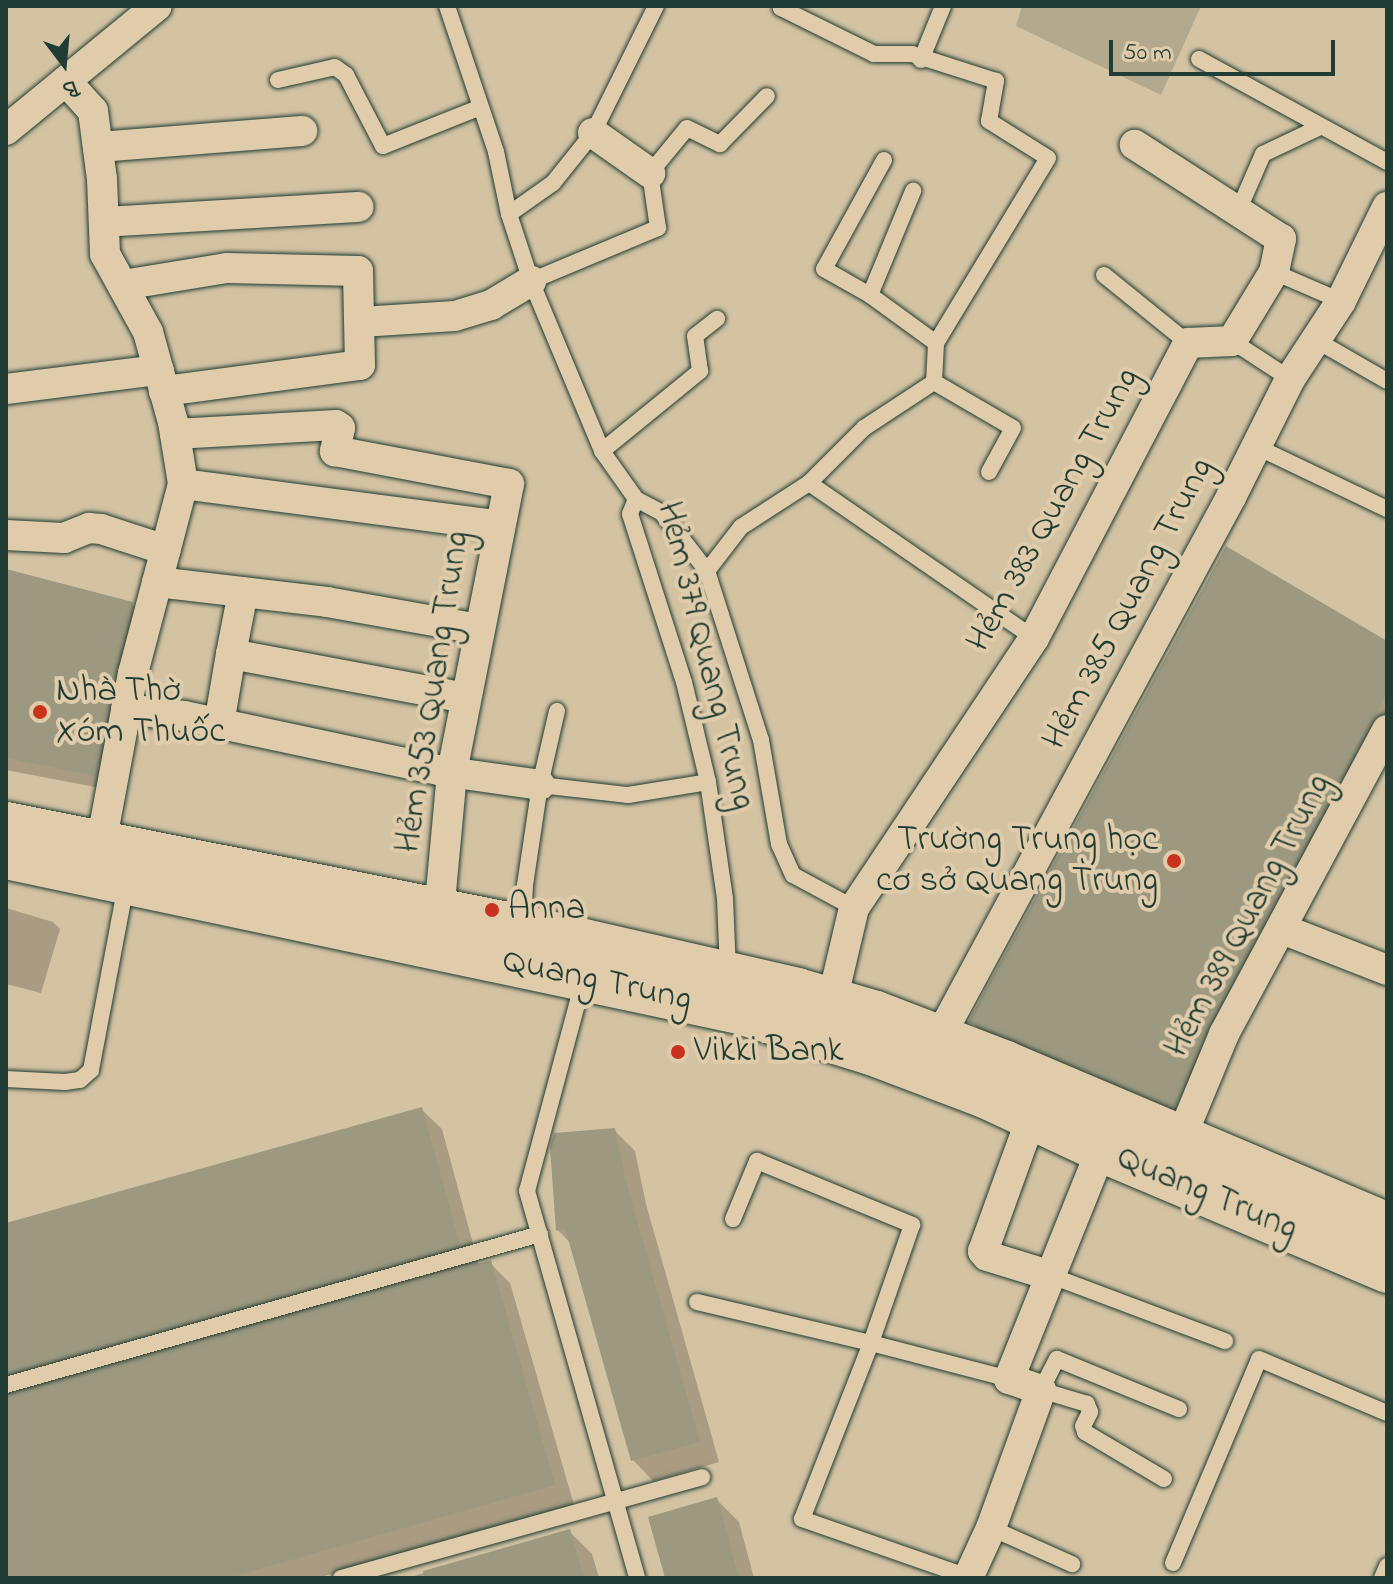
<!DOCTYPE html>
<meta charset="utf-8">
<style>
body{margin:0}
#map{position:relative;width:1393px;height:1584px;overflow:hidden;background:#d4c3a3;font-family:"Indie Flower",sans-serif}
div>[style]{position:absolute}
.green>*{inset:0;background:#b3a98e}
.shadow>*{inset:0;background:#0003}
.building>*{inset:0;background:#9c9980}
.roads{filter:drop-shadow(0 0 2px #1f3d34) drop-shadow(0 0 2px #1f3d34)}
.service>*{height:16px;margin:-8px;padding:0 8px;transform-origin:8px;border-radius:8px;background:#e0cbaa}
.minor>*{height:30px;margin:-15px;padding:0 15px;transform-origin:15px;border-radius:15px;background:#e0cbaa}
.primary>*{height:44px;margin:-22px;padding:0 22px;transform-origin:22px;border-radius:22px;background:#e0cbaa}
.dots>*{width:22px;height:22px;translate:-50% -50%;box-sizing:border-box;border:4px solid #e0cbaa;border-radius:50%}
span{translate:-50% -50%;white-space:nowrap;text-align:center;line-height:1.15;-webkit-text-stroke:8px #e0cbaa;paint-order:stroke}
.street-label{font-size:36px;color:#1f3d34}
.poi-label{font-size:36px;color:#1f3d34}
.left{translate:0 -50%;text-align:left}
.right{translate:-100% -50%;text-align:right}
.frame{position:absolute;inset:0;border:8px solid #1f3d34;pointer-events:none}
.north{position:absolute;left:24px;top:24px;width:80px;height:80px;-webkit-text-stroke:6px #e0cbaa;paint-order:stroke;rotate:164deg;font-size:22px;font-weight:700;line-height:32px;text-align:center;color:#1f3d34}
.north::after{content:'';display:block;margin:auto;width:28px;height:36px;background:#1f3d34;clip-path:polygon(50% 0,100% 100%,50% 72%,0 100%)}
.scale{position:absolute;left:1109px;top:40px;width:226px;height:36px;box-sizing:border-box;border:4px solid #1f3d34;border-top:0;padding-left:10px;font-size:24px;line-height:28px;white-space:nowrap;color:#1f3d34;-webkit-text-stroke:6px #e0cbaa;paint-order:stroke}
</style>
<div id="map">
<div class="green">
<div style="clip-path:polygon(1022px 6px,1201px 6px,1161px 95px,1016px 26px)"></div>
</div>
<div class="shadow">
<div style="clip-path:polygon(6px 571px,132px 604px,148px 620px,111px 790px,6px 770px)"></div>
<div style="clip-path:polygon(1387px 644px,1387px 723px,1186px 1118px,982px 1033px,971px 1021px)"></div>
<div style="clip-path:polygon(6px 908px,53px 922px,60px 929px,41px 993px,6px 984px)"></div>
<div style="clip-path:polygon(421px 1109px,442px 1129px,479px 1266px,490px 1263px,510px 1283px,574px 1505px,317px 1578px,6px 1578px,6px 1225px)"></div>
<div style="clip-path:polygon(614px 1130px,635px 1151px,646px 1204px,719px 1462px,653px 1481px,633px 1460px,571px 1244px,558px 1230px,552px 1147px)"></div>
<div style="clip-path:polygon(716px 1499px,739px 1522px,754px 1578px,667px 1578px)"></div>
<div style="clip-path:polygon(569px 1531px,592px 1554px,599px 1578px,407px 1578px)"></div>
</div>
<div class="building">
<div style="clip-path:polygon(1226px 546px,1387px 641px,1387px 692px,1208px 1026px,1174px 1107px,968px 1022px)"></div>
<div style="clip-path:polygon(6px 569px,133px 602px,115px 670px,95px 776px,6px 758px)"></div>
<div style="clip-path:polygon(422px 1107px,460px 1245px,6px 1374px,6px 1223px)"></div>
<div style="clip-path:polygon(615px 1128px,626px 1182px,700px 1442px,631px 1461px,565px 1228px,556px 1231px,550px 1147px,554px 1133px)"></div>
<div style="clip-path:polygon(491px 1260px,555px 1485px,228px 1578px,6px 1578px,6px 1396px)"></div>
<div style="clip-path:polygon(717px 1497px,739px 1578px,665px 1578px,648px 1517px)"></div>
<div style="clip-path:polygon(570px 1529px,584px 1578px,424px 1578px,423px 1571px)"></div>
</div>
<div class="roads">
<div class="service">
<div style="left:447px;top:6px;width:154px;rotate:71.4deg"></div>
<div style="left:496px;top:152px;width:63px;rotate:78.2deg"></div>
<div style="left:509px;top:214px;width:71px;rotate:71.8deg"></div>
<div style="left:531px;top:281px;width:184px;rotate:67.3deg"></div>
<div style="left:602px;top:451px;width:59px;rotate:54.7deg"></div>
<div style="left:636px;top:499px;width:16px;rotate:112deg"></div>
<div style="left:630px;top:514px;width:176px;rotate:72.2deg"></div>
<div style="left:684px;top:682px;width:103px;rotate:76.5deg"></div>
<div style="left:708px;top:782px;width:118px;rotate:81.7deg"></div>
<div style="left:725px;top:899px;width:72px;rotate:87.6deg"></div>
<div style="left:1199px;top:59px;width:214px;rotate:28.7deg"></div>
<div style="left:921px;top:60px;width:58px;rotate:-67.8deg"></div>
<div style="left:278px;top:80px;width:58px;rotate:-12.8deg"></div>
<div style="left:335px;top:67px;width:14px;rotate:36deg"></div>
<div style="left:346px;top:75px;width:80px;rotate:62.5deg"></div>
<div style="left:383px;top:146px;width:105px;rotate:-21.7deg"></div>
<div style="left:884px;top:160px;width:124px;rotate:118.8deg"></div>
<div style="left:824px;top:269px;width:53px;rotate:29.5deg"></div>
<div style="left:870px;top:295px;width:82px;rotate:36deg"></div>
<div style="left:1239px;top:209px;width:60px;rotate:-66.4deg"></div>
<div style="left:1263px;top:154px;width:63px;rotate:-25.3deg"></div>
<div style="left:509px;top:214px;width:54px;rotate:-35.2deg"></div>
<div style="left:553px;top:183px;width:64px;rotate:-51.3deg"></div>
<div style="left:593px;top:133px;width:142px;rotate:-63.6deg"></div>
<div style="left:1274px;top:272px;width:73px;rotate:23.4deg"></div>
<div style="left:1104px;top:275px;width:108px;rotate:39deg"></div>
<div style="left:531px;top:281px;width:138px;rotate:-22.7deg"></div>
<div style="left:658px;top:228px;width:56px;rotate:-98.3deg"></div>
<div style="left:650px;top:173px;width:58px;rotate:-50.6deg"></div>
<div style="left:687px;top:128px;width:37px;rotate:26deg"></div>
<div style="left:720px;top:144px;width:67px;rotate:-45.6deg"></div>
<div style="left:870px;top:295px;width:113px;rotate:-67.5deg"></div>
<div style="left:1314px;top:339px;width:84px;rotate:29.9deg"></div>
<div style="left:1232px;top:341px;width:69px;rotate:33.2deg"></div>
<div style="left:934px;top:382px;width:91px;rotate:30.2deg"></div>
<div style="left:1013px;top:428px;width:50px;rotate:118.6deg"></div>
<div style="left:1257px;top:447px;width:144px;rotate:25.5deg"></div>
<div style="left:602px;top:451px;width:127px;rotate:-39.2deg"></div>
<div style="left:700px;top:371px;width:35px;rotate:-98deg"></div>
<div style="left:695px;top:336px;width:28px;rotate:-38deg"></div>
<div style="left:809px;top:483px;width:273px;rotate:34.6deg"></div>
<div style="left:636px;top:499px;width:30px;rotate:28deg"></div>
<div style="left:662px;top:513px;width:73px;rotate:52.2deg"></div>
<div style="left:707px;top:571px;width:177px;rotate:72.3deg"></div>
<div style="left:761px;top:740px;width:106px;rotate:80.2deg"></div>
<div style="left:779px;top:844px;width:34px;rotate:66deg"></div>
<div style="left:793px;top:875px;width:69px;rotate:28.4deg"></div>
<div style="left:707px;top:571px;width:56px;rotate:-52.3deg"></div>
<div style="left:741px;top:527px;width:81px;rotate:-32.9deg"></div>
<div style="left:809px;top:483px;width:78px;rotate:-45deg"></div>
<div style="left:864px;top:428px;width:84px;rotate:-33.3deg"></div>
<div style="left:934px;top:382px;width:39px;rotate:-87deg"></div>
<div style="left:936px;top:343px;width:216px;rotate:-58.8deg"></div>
<div style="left:1048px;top:158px;width:70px;rotate:-147.9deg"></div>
<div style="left:989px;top:121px;width:41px;rotate:-80.1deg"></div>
<div style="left:996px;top:81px;width:88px;rotate:-162.2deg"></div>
<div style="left:912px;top:54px;width:38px;rotate:180deg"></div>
<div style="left:874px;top:54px;width:104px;rotate:-153.7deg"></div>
<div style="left:781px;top:8px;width:3px;rotate:-45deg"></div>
<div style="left:540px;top:785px;width:89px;rotate:6.5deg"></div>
<div style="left:628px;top:795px;width:81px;rotate:-9.2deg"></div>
<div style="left:523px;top:925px;width:40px;rotate:-87.1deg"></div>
<div style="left:525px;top:885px;width:101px;rotate:-81.5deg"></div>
<div style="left:540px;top:785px;width:76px;rotate:-77.1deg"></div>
<div style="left:583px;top:982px;width:216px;rotate:105deg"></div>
<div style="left:527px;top:1191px;width:402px;rotate:74.1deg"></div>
<div style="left:6px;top:1079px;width:59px;rotate:2.9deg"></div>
<div style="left:65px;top:1082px;width:15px;rotate:-8deg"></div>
<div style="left:80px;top:1080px;width:15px;rotate:-42deg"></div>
<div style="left:91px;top:1070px;width:189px;rotate:-79.3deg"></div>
<div style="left:733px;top:1219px;width:63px;rotate:-67.5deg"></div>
<div style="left:757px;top:1161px;width:168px;rotate:22.4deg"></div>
<div style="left:912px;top:1225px;width:125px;rotate:109.2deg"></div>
<div style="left:871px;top:1343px;width:143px;rotate:14.6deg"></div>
<div style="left:1052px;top:1276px;width:185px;rotate:20.6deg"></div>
<div style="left:697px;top:1302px;width:179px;rotate:13.3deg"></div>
<div style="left:871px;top:1343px;width:189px;rotate:111.4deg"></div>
<div style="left:802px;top:1519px;width:177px;rotate:19.2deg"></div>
<div style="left:6px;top:1385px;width:555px;rotate:-15.79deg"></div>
<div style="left:1164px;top:1479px;width:92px;rotate:-149.3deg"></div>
<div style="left:1085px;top:1432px;width:6px;rotate:-108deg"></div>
<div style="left:1083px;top:1426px;width:16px;rotate:-63deg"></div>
<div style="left:1090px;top:1412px;width:9px;rotate:-111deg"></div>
<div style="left:1087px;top:1404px;width:48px;rotate:-163.1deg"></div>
<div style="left:1041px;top:1390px;width:35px;rotate:-63deg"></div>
<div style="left:1057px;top:1359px;width:132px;rotate:22.3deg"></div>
<div style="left:991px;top:1528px;width:89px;rotate:24deg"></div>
<div style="left:1173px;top:1563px;width:221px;rotate:-67.1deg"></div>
<div style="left:1259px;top:1359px;width:139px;rotate:22.9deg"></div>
<div style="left:341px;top:1578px;width:375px;rotate:-15.6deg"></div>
<div style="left:1382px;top:1578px;width:13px;rotate:-67deg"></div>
</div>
<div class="minor">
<div style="left:66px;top:81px;width:40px;rotate:48deg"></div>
<div style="left:93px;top:111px;width:69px;rotate:82.5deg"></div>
<div style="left:102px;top:179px;width:75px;rotate:87.7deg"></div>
<div style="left:105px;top:254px;width:89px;rotate:61.1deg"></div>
<div style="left:148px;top:332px;width:93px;rotate:74.5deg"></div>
<div style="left:173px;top:422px;width:63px;rotate:80.8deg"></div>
<div style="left:183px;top:484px;width:196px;rotate:104.8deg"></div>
<div style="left:133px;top:673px;width:174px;rotate:100.6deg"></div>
<div style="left:6px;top:130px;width:195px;rotate:-39.4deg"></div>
<div style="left:593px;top:133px;width:70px;rotate:35.1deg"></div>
<div style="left:98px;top:147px;width:205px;rotate:-4.5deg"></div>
<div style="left:104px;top:222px;width:255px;rotate:-3.4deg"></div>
<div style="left:123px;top:285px;width:105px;rotate:-9.3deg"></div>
<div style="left:227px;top:268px;width:131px;rotate:1.3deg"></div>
<div style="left:358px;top:271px;width:94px;rotate:88.8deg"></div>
<div style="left:360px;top:365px;width:198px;rotate:172.4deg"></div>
<div style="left:361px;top:322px;width:94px;rotate:-3.7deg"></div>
<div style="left:455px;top:316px;width:38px;rotate:-17deg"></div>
<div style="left:491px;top:305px;width:47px;rotate:-31deg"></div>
<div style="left:6px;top:389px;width:154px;rotate:-7.1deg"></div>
<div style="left:175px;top:434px;width:161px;rotate:-3.2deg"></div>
<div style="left:336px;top:425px;width:5px;rotate:37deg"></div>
<div style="left:340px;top:428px;width:24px;rotate:102deg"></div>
<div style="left:335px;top:451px;width:177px;rotate:10.7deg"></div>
<div style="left:509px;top:484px;width:295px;rotate:101.2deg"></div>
<div style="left:452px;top:773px;width:141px;rotate:95.3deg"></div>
<div style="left:183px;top:484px;width:320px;rotate:7.5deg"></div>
<div style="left:6px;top:535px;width:58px;rotate:3deg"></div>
<div style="left:64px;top:538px;width:27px;rotate:-22deg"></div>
<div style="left:89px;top:528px;width:12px;rotate:5deg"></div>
<div style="left:101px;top:529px;width:68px;rotate:17.9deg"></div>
<div style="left:157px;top:582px;width:171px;rotate:6.7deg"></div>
<div style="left:327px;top:602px;width:154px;rotate:10.1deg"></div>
<div style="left:231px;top:654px;width:63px;rotate:-79deg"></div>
<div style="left:126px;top:709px;width:58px;rotate:6.9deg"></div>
<div style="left:184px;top:716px;width:264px;rotate:12deg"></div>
<div style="left:442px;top:771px;width:99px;rotate:8.1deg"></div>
<div style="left:219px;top:724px;width:71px;rotate:-80.3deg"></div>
<div style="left:231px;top:654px;width:239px;rotate:10.6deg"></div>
<div style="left:1282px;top:929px;width:113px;rotate:21.3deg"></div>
<div style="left:832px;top:1001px;width:96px;rotate:-76.7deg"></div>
<div style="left:854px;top:908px;width:324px;rotate:-56.3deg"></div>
<div style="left:1034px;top:638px;width:333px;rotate:-62.4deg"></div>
<div style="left:1188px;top:343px;width:44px;rotate:-2.6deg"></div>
<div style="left:1232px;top:341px;width:81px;rotate:-58.7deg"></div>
<div style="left:1274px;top:272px;width:34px;rotate:-78deg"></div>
<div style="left:1281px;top:239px;width:174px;rotate:-147.2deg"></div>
<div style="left:939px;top:1038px;width:615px;rotate:-61.64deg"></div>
<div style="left:1231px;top:497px;width:132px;rotate:-63.4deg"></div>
<div style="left:1290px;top:379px;width:93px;rotate:-56.8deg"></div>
<div style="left:1341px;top:301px;width:105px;rotate:-63.9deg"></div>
<div style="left:1032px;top:1116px;width:144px;rotate:109.9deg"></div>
<div style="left:983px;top:1251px;width:6px;rotate:51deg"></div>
<div style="left:987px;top:1256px;width:68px;rotate:17.1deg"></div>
<div style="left:1181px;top:1138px;width:113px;rotate:-67.5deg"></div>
<div style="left:1224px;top:1034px;width:345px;rotate:-61.8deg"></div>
<div style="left:968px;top:1578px;width:55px;rotate:-65.3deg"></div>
<div style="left:991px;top:1528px;width:147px;rotate:-70.1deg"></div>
<div style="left:1041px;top:1390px;width:34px;rotate:-161deg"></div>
<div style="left:1009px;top:1379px;width:247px;rotate:-68.1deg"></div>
</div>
<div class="primary">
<div style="left:6px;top:824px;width:527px;rotate:11.27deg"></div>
<div style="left:523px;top:927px;width:281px;rotate:12.9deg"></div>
<div style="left:797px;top:990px;width:82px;rotate:16.2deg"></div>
<div style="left:876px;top:1013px;width:139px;rotate:21deg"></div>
<div style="left:1006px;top:1063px;width:414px;rotate:23deg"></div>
<div style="left:6px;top:857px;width:749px;rotate:11.94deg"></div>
<div style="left:739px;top:1012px;width:138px;rotate:17.3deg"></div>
<div style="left:871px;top:1053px;width:122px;rotate:20.7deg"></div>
<div style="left:985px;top:1096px;width:128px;rotate:25deg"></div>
<div style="left:1101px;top:1150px;width:311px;rotate:22.9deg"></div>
</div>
</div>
<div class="dots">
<div style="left:40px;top:712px;background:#c8321e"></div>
<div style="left:1174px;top:861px;background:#c8321e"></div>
<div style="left:492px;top:910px;background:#c8321e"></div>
<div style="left:678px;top:1052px;background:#c8321e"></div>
</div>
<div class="street-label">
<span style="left:1054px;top:510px;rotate:-61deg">Hẻm 383 Quang Trung</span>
<span style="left:1129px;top:604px;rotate:-62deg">Hẻm 385 Quang Trung</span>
<span style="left:705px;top:656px;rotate:76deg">Hẻm 379 Quang Trung</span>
<span style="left:434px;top:692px;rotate:-81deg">Hẻm 353 Quang Trung</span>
<span style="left:1249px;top:916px;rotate:-62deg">Hẻm 389 Quang Trung</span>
<span style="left:597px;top:981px;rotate:12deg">Quang Trung</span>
<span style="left:1207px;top:1194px;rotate:23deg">Quang Trung</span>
</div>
<div class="poi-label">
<span class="left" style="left:56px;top:712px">Nhà Thờ<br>Xóm Thuốc</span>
<span class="right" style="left:1158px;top:861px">Trường Trung học<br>cơ sở Quang Trung</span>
<span class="left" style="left:508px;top:910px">Anna</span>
<span class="left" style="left:694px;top:1052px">Vikki Bank</span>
</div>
<div class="frame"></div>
<div class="north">B</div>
<div class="scale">50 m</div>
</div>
